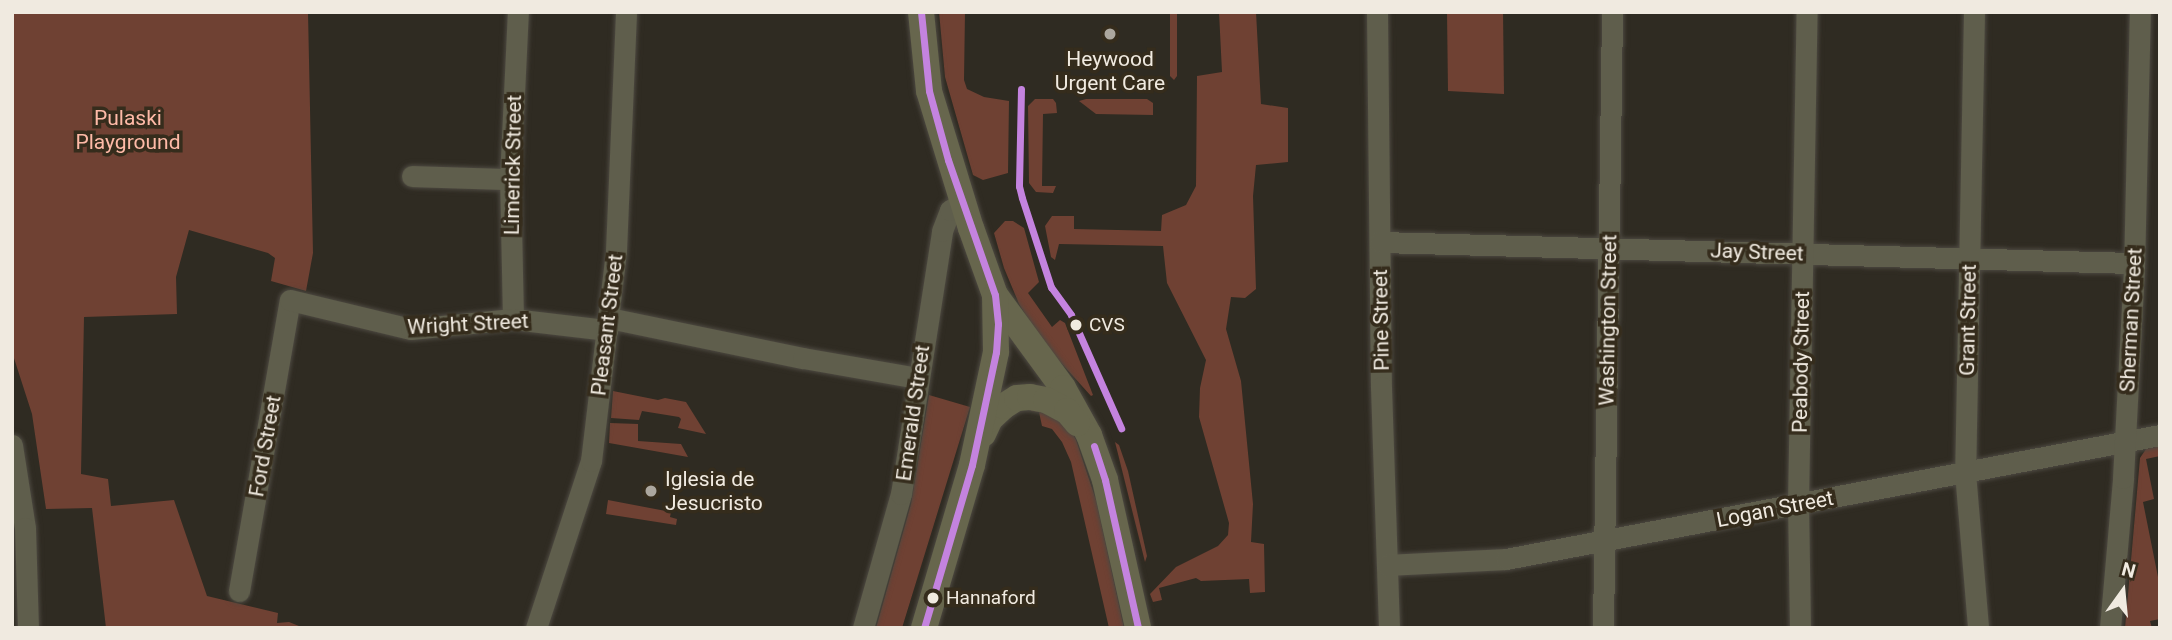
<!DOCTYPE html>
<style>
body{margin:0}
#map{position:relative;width:2172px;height:640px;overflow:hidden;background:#2f2b22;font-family:Roboto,sans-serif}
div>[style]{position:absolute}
.green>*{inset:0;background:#6f4133}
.roads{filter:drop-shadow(0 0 2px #4d4941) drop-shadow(0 0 2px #4d4941)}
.minor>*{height:21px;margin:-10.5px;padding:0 10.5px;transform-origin:10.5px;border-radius:10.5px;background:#5f5e4c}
.major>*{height:26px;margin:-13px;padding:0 13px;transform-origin:13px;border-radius:13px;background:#67664d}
.bus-1>*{height:7px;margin:-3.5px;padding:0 3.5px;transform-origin:3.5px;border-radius:3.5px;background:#c483df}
.dots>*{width:19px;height:19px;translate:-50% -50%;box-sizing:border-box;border:4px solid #352c1c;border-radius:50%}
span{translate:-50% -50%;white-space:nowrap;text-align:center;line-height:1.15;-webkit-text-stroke:7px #352c1c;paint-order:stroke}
.bus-label{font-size:19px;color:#f0eae0}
.left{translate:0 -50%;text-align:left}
.poi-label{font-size:21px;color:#f0eae0}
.park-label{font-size:21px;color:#febaa7}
.street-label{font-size:21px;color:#f0eae0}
.frame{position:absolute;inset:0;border:14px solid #f0eae0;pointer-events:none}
.north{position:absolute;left:2088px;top:556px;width:70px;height:70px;-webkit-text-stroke:5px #352c1c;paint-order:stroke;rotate:15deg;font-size:19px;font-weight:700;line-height:28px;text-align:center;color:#f0eae0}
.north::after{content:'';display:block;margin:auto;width:24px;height:32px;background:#f0eae0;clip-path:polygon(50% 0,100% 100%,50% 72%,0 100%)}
</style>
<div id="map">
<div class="green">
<div style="clip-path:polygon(12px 12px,308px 12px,313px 253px,306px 291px,271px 281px,275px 258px,268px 253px,189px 230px,176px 277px,177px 314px,84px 317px,81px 474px,108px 479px,111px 506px,174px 500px,207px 596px,278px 613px,277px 623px,289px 622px,304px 628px,106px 628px,92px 508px,46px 509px,32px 414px,12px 352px)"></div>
<div style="clip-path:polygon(939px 12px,965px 12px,964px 80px,967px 89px,984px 97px,1009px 101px,1008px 173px,983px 180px,973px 175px,945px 77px)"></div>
<div style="clip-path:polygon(1170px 12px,1177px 12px,1177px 76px,1174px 80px,1170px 76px)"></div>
<div style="clip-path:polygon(1219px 12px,1256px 12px,1261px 104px,1288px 108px,1288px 162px,1256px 165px,1253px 196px,1256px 289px,1245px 298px,1231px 297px,1226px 329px,1241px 381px,1253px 504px,1251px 542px,1264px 544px,1265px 592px,1250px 593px,1249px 579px,1201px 581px,1196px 578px,1159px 588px,1162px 600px,1153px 602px,1150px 594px,1176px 567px,1218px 546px,1228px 535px,1229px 523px,1199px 417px,1200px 388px,1206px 360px,1167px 283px,1163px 246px,1059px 244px,1055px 260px,1051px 257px,1045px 226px,1052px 216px,1074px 216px,1074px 229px,1161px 231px,1162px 215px,1186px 205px,1196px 186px,1197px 76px,1222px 72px)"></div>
<div style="clip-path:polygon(1447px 12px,1503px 12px,1504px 94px,1448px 91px)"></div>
<div style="clip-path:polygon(1035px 99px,1053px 99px,1056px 103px,1057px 113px,1043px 114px,1042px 186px,1056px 186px,1053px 193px,1036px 192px,1029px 183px,1028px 106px)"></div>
<div style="clip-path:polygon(1086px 99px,1147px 99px,1153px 103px,1153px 115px,1096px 114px,1079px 101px)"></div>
<div style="clip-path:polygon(1005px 221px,1013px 221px,1024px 228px,1039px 282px,1028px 293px,1052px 327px,1060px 320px,1065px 323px,1093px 395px,1091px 396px,1044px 344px,1019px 304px,1004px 268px,994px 233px)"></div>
<div style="clip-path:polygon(613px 391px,658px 400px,665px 398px,686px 402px,706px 434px,678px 428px,681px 419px,679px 417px,642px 411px,639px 420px,611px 418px)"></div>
<div style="clip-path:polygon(929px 395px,970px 407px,902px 628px,876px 628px,911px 504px)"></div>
<div style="clip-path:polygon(1038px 406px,1069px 427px,1076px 440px,1096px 500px,1124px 628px,1109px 628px,1071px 462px,1062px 442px,1052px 429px,1042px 426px,1039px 412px,1031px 411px,1030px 407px)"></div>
<div style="clip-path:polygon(610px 423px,638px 424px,638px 441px,681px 444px,688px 457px,609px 443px)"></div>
<div style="clip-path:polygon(1115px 442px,1119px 445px,1128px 471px,1147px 556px,1145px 562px)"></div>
<div style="clip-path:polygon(2160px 446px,2160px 456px,2146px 459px,2154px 499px,2143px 502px,2160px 587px,2160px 619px,2150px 621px,2152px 628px,2125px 628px,2140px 458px,2146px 449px)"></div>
<div style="clip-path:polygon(608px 500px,671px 512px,670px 517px,677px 519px,676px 525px,606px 514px)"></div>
</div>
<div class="roads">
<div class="minor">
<div style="left:1377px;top:12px;width:375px;rotate:89.4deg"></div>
<div style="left:1381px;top:387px;width:241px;rotate:88.1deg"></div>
<div style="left:1974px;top:12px;width:460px;rotate:91.1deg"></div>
<div style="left:1965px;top:472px;width:155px;rotate:85.2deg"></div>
<div style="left:412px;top:176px;width:98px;rotate:1.8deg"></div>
<div style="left:1380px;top:242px;width:754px;rotate:1.6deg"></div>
<div style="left:609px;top:318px;width:198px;rotate:11.7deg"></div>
<div style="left:803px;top:358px;width:117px;rotate:9.9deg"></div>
<div style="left:513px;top:319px;width:140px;rotate:-91.2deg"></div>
<div style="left:510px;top:179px;width:167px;rotate:-87.3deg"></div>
<div style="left:12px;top:445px;width:84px;rotate:81.1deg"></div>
<div style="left:25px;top:528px;width:100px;rotate:88.3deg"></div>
<div style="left:1387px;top:565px;width:119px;rotate:-2.9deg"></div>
<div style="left:1506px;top:559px;width:666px;rotate:-10.74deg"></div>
<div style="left:239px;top:591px;width:295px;rotate:-80.1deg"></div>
<div style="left:290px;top:300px;width:124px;rotate:13.5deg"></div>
<div style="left:411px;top:329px;width:102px;rotate:-5.6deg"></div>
<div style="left:513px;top:319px;width:95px;rotate:6.7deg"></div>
<div style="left:536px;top:628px;width:176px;rotate:-71.8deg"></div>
<div style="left:591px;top:461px;width:211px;rotate:-83.2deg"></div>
<div style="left:616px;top:251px;width:239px;rotate:-87.6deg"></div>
<div style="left:863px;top:628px;width:139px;rotate:-74.2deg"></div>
<div style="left:901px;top:494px;width:266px;rotate:-81.1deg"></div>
<div style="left:942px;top:231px;width:22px;rotate:-69deg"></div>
<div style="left:950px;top:210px;width:14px;rotate:-30deg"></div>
<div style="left:1603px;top:628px;width:616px;rotate:-89.16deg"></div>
<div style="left:1800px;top:628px;width:124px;rotate:-90.9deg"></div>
<div style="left:1798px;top:504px;width:492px;rotate:-89deg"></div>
<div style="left:2110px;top:628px;width:151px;rotate:-85deg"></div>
<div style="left:2123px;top:478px;width:208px;rotate:-87deg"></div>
<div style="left:2134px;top:270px;width:258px;rotate:-88.7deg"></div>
</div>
<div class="major">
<div style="left:921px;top:12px;width:79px;rotate:84.2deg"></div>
<div style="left:929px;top:91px;width:143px;rotate:73deg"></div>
<div style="left:971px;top:228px;width:71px;rotate:70.3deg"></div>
<div style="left:995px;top:295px;width:115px;rotate:53.8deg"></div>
<div style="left:1063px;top:388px;width:54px;rotate:61deg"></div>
<div style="left:1089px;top:435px;width:48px;rotate:70.4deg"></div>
<div style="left:1105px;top:480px;width:152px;rotate:77.4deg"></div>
<div style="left:983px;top:434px;width:17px;rotate:-65deg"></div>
<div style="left:990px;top:419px;width:19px;rotate:-43deg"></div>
<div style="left:1004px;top:406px;width:15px;rotate:-32deg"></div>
<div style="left:1017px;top:398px;width:13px;rotate:-4deg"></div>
<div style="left:1030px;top:397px;width:16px;rotate:11deg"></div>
<div style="left:1046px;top:400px;width:24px;rotate:28deg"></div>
<div style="left:1067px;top:411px;width:16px;rotate:50deg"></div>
<div style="left:924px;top:628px;width:170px;rotate:-73.6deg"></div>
<div style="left:972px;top:465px;width:116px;rotate:-78deg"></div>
<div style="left:996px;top:352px;width:55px;rotate:-91deg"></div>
</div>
</div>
<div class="bus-1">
<div style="left:921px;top:12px;width:79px;rotate:84.2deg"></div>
<div style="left:929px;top:91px;width:72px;rotate:74.6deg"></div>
<div style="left:948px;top:160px;width:143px;rotate:70.8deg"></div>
<div style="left:995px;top:295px;width:29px;rotate:84deg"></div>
<div style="left:998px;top:324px;width:28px;rotate:94deg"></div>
<div style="left:996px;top:352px;width:116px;rotate:102deg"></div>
<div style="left:972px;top:465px;width:170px;rotate:106.4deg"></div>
<div style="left:1021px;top:89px;width:97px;rotate:91.2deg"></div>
<div style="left:1019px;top:186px;width:12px;rotate:76deg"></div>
<div style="left:1022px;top:198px;width:94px;rotate:72deg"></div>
<div style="left:1051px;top:287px;width:34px;rotate:54deg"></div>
<div style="left:1071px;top:315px;width:124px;rotate:66.1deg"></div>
<div style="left:1094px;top:446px;width:36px;rotate:72deg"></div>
<div style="left:1105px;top:480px;width:152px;rotate:77.4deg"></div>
</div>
<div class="dots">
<div style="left:1110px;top:34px;background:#aca79e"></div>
<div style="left:1076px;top:325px;background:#f0eae0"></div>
<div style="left:651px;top:491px;background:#aca79e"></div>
<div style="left:933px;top:598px;background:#f0eae0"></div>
</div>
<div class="bus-label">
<span class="left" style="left:1089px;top:325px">CVS</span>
<span class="left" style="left:946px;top:598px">Hannaford</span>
</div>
<div class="poi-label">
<span style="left:1110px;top:71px">Heywood<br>Urgent Care</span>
<span class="left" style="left:665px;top:491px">Iglesia de<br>Jesucristo</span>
</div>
<div class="park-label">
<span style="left:128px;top:130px">Pulaski<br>Playground</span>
</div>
<div class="street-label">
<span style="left:513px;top:165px;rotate:-89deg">Limerick Street</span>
<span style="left:1757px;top:252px;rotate:2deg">Jay Street</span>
<span style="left:1381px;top:320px;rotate:-91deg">Pine Street</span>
<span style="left:1608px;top:320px;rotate:-89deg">Washington Street</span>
<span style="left:1968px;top:320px;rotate:-89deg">Grant Street</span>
<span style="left:2131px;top:320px;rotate:-87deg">Sherman Street</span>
<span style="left:468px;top:324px;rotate:-3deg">Wright Street</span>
<span style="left:607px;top:325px;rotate:-83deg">Pleasant Street</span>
<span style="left:1801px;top:362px;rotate:-89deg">Peabody Street</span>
<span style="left:913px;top:413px;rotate:-82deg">Emerald Street</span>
<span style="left:265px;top:446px;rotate:-80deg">Ford Street</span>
<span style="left:1775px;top:509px;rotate:-11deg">Logan Street</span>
</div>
<div class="frame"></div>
<div class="north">N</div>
</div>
